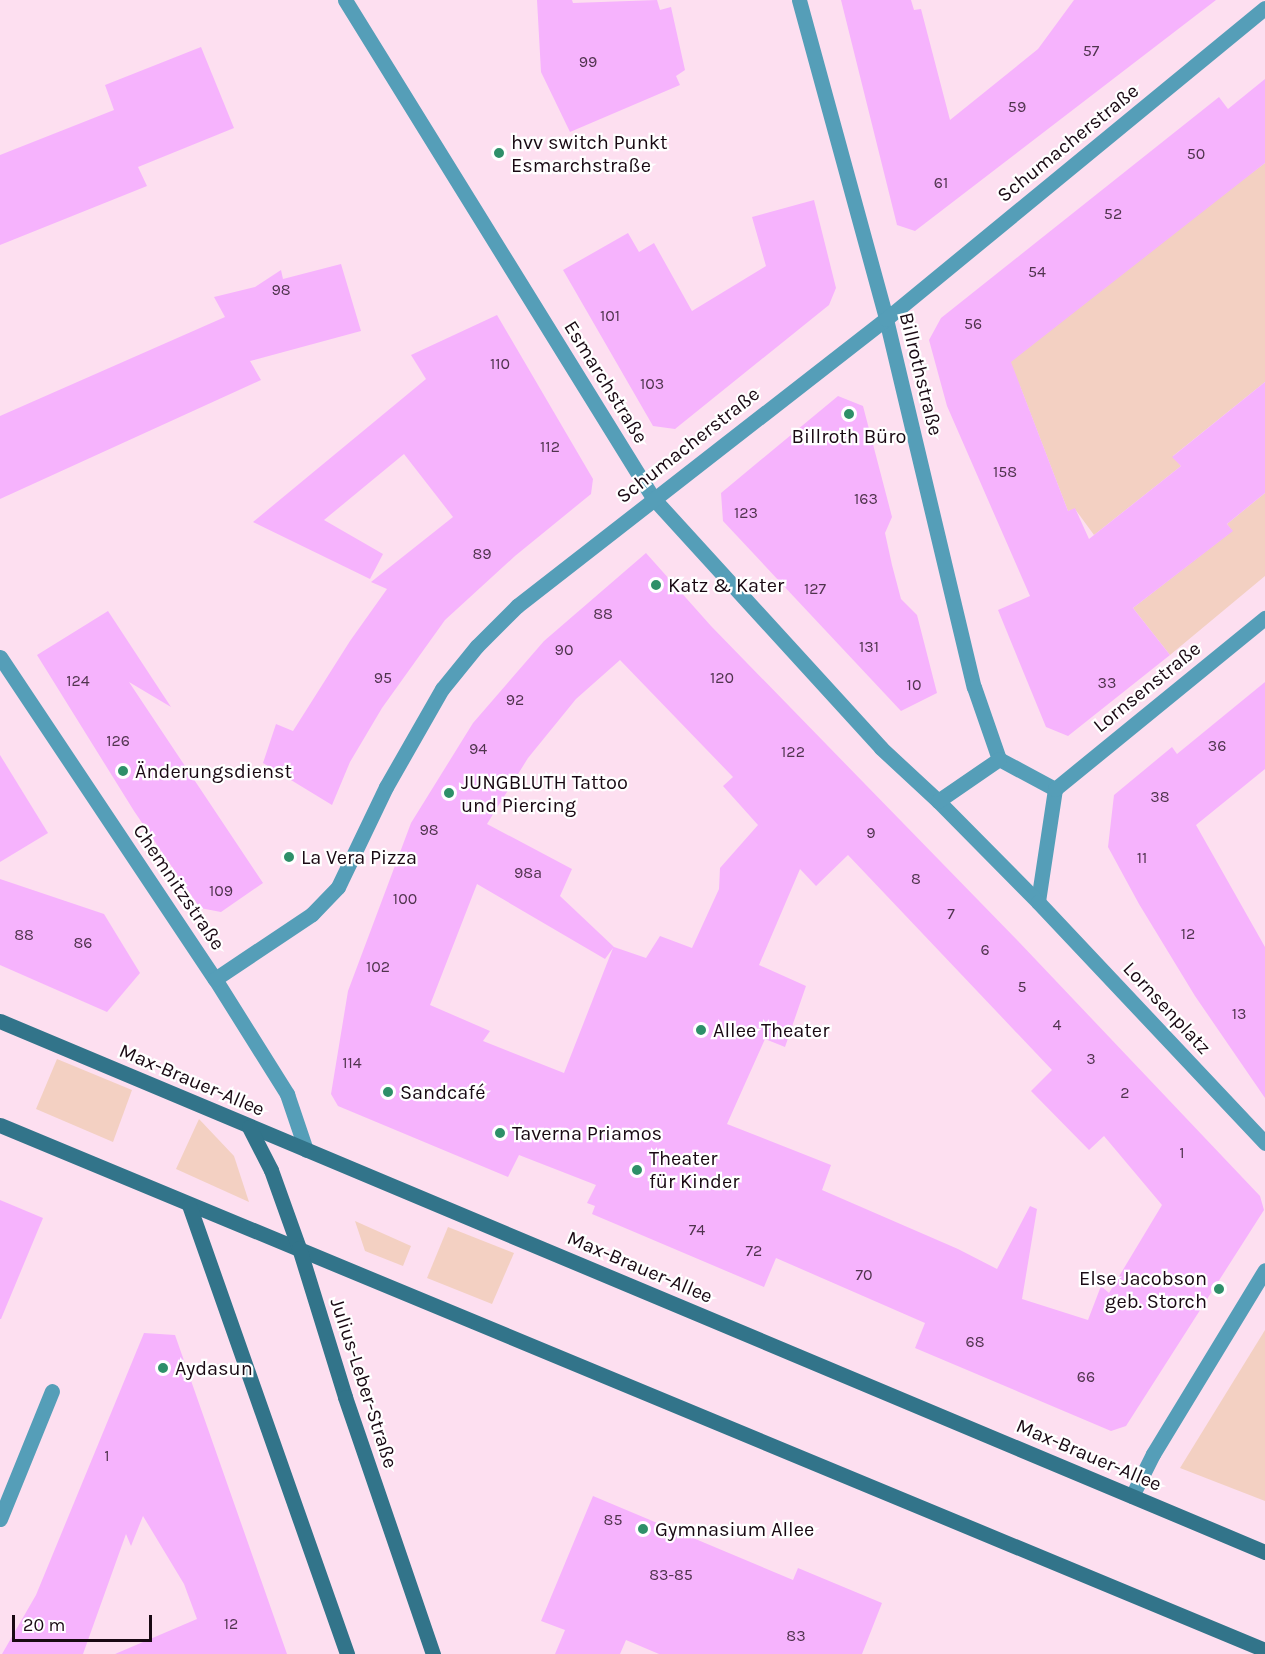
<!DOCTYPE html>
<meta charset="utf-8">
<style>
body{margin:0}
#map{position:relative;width:1265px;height:1654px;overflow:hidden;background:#fddff0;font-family:Karla,sans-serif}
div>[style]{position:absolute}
.green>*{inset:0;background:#f3d0c2}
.building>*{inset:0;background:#f6b3fd}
.minor>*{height:15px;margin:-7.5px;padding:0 7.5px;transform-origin:7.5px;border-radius:7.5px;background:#559eb8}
.secondary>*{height:15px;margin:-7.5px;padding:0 7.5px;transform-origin:7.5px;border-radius:7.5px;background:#32748a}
.dots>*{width:16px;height:16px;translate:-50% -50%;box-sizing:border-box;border:3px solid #fff;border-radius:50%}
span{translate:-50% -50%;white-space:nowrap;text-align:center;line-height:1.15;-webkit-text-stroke:4.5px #fff;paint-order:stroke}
.number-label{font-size:16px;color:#50344e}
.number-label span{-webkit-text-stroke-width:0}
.poi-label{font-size:20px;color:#190913}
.left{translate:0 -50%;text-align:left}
.right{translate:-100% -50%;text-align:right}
.street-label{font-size:20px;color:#190913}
.scale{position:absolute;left:12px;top:1615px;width:140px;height:27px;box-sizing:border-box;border:3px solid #190913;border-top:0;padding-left:8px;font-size:18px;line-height:21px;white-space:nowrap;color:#190913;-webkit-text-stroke:4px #fff;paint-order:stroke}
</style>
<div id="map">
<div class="green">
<div style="clip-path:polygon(1265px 163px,1265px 382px,1173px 456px,1181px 466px,1094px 535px,1075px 509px,1068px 511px,1020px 386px,1013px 386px,1008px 353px)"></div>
<div style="clip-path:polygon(1265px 493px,1265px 576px,1170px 655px,1133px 608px,1232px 531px,1227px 524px)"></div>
<div style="clip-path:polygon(57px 1059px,132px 1090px,113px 1142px,36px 1109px)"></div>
<div style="clip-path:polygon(199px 1119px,234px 1156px,249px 1202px,176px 1169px)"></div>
<div style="clip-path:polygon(355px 1221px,411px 1246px,403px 1266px,365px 1251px)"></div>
<div style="clip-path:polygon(448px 1227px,514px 1253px,492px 1304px,427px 1278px)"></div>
<div style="clip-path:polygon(1265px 1330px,1265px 1501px,1180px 1468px)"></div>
</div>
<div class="building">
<div style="clip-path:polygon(537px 0,572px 0,573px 3px,657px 0,660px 10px,671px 7px,685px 70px,676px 76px,680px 85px,570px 132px,541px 72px)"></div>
<div style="clip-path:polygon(841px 0,911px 0,914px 10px,921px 9px,950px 120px,1038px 49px,1074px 0,1216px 0,915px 231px,897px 225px)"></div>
<div style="clip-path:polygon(201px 47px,234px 128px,138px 167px,147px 186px,0 245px,0 155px,114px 110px,105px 85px)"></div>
<div style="clip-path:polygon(1265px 79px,1265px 163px,1011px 362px,1068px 511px,1075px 508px,1089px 539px,1181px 466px,1172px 457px,1265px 382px,1265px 493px,1227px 524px,1233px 531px,1133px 608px,1170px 655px,1068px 736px,1046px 727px,998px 610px,1030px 596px,947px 406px,929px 340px,941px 318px,1219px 97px,1228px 109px)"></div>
<div style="clip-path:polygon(814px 200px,836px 288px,829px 305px,675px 429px,653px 426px,563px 270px,628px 233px,639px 252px,654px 243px,692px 311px,766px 266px,752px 217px)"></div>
<div style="clip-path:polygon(341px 264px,361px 331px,250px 361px,261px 380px,0 499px,0 416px,225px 317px,214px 297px,255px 287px,281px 270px,283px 279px)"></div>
<div style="clip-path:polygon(497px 315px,593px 479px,591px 494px,515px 556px,445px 620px,382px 708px,350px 762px,332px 805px,263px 763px,276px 724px,293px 731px,350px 641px,387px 589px,371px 582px,453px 517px,404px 454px,324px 520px,383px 554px,370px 579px,253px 522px,426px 379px,411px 355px)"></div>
<div style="clip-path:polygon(838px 396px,863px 406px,892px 517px,885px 533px,892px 565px,901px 599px,917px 615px,937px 693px,901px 711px,723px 521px,721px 493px)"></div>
<div style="clip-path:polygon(evenodd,646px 553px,711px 626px,1018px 941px,1260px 1196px,1264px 1210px,1126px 1426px,1111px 1431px,915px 1348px,925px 1323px,776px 1258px,764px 1287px,592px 1214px,595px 1206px,587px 1203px,596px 1185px,519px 1155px,508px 1177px,338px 1106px,331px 1094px,348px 991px,411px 823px,473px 723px,544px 641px,646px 553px,620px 660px,733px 777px,723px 786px,758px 825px,720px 868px,719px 889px,692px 948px,660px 936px,646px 958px,614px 947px,560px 896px,572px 869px,487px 824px,528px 758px,576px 699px,620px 660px,646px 553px,848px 855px,1052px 1070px,1031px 1091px,1089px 1150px,1104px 1136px,1162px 1205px,1109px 1293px,1101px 1286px,1088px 1320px,1022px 1299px,1037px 1209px,1030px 1206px,997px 1269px,958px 1249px,822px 1190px,831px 1165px,727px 1124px,765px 1039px,785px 1047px,806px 986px,759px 965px,800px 869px,816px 886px,848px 855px,646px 553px,477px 884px,605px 959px,613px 948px,564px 1073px,483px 1041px,490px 1031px,430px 1005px,477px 884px)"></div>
<div style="clip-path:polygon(108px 611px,171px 707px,129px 682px,263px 883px,221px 912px,200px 908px,134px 811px,37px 655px)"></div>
<div style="clip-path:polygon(1265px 682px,1265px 769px,1196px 825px,1265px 947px,1265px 1098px,1195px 996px,1139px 904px,1108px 847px,1114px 795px,1172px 747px,1177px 754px)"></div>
<div style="clip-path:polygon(0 755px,48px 833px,0 862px)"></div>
<div style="clip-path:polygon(0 879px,104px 914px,140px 973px,107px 1012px,0 965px)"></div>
<div style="clip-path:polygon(0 1200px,43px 1218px,1px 1319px,0 1319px)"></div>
<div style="clip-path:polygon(144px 1333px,175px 1335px,287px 1654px,115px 1654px,197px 1619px,184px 1584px,143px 1516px,131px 1546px,126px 1534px,83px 1654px,2px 1654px,36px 1595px)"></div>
<div style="clip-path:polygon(593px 1496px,793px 1580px,798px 1568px,882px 1603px,862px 1654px,659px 1654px,626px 1640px,620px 1654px,555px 1654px,565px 1630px,541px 1621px)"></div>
</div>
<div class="minor">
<div style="left:345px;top:0;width:586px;rotate:58.26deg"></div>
<div style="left:653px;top:498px;width:338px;rotate:47.6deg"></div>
<div style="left:881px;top:748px;width:78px;rotate:42.9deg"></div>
<div style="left:799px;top:0;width:331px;rotate:74.7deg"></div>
<div style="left:886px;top:319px;width:378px;rotate:76.6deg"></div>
<div style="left:974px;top:687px;width:76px;rotate:70.9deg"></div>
<div style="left:0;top:657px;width:387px;rotate:56.3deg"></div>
<div style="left:215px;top:979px;width:136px;rotate:57.9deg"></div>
<div style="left:287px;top:1094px;width:59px;rotate:71.3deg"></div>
<div style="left:999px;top:759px;width:64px;rotate:28.2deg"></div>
<div style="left:1055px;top:789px;width:114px;rotate:98.6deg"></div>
<div style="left:1038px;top:902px;width:142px;rotate:-134.7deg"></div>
<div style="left:938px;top:801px;width:74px;rotate:-34.5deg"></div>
<div style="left:1055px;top:789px;width:271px;rotate:-39.2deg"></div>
<div style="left:1038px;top:902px;width:331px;rotate:46.7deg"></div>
<div style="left:215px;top:979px;width:117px;rotate:-33.8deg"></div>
<div style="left:312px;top:914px;width:37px;rotate:-46deg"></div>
<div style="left:338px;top:887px;width:111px;rotate:-64.4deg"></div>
<div style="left:386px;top:787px;width:113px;rotate:-60.3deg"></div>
<div style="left:442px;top:689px;width:55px;rotate:-50.9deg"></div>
<div style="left:477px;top:646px;width:57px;rotate:-45deg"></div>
<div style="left:517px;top:606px;width:467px;rotate:-37.9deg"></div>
<div style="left:886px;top:319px;width:490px;rotate:-39.4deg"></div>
<div style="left:1132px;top:1496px;width:47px;rotate:-63.4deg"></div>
<div style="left:1153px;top:1454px;width:215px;rotate:-58.7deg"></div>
<div style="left:0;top:1519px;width:138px;rotate:-67.9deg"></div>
</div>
<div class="secondary">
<div style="left:0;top:1021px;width:1372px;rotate:22.77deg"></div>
<div style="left:0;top:1125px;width:1370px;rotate:22.54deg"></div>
<div style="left:249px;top:1127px;width:48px;rotate:62.9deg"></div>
<div style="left:271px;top:1170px;width:83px;rotate:70.3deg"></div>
<div style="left:299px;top:1248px;width:156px;rotate:72.8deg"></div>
<div style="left:345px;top:1397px;width:272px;rotate:71.1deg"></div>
<div style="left:189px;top:1205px;width:476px;rotate:70.6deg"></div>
</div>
<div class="dots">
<div style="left:499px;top:153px;background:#2e8f69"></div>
<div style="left:849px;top:414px;background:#2e8f69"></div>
<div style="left:656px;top:585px;background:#2e8f69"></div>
<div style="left:123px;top:771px;background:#2e8f69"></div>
<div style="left:449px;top:793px;background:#2e8f69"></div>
<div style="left:289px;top:857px;background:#2e8f69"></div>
<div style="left:701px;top:1030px;background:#2e8f69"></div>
<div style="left:388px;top:1092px;background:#2e8f69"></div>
<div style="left:500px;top:1133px;background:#2e8f69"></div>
<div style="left:637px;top:1170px;background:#2e8f69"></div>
<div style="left:1219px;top:1289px;background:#2e8f69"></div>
<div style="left:163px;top:1368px;background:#2e8f69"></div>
<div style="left:643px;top:1529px;background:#2e8f69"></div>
</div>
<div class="number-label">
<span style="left:1091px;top:51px">57</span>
<span style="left:588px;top:62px">99</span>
<span style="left:1017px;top:107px">59</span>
<span style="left:1196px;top:154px">50</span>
<span style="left:941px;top:183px">61</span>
<span style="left:1113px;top:214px">52</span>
<span style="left:1037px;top:272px">54</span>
<span style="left:281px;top:290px">98</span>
<span style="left:610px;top:316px">101</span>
<span style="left:973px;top:324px">56</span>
<span style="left:500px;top:364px">110</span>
<span style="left:652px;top:384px">103</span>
<span style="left:550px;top:447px">112</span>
<span style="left:1005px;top:472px">158</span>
<span style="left:866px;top:499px">163</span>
<span style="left:746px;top:513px">123</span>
<span style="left:482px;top:554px">89</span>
<span style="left:815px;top:589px">127</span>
<span style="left:603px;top:614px">88</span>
<span style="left:869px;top:647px">131</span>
<span style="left:564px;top:650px">90</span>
<span style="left:383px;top:678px">95</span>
<span style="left:722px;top:678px">120</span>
<span style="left:78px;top:681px">124</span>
<span style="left:1107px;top:683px">33</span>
<span style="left:914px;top:685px">10</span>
<span style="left:515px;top:700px">92</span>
<span style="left:118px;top:741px">126</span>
<span style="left:1217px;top:746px">36</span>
<span style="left:478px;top:749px">94</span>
<span style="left:793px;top:752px">122</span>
<span style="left:1160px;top:797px">38</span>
<span style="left:429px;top:830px">98</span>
<span style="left:871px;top:833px">9</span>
<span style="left:1142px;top:858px">11</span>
<span style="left:528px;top:873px">98a</span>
<span style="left:916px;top:879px">8</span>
<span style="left:221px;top:891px">109</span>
<span style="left:405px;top:899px">100</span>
<span style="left:951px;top:914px">7</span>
<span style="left:1188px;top:934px">12</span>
<span style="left:24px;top:935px">88</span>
<span style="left:83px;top:943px">86</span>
<span style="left:985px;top:950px">6</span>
<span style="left:378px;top:967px">102</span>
<span style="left:1022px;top:987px">5</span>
<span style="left:1239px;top:1014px">13</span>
<span style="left:1057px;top:1025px">4</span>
<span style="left:1091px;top:1059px">3</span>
<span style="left:352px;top:1063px">114</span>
<span style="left:1125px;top:1093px">2</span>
<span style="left:1182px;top:1153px">1</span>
<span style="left:697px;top:1230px">74</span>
<span style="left:754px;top:1251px">72</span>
<span style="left:864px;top:1275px">70</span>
<span style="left:975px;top:1342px">68</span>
<span style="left:1086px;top:1377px">66</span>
<span style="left:107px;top:1456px">1</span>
<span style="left:613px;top:1520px">85</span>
<span style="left:671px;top:1575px">83-85</span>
<span style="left:231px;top:1624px">12</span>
<span style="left:796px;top:1636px">83</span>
</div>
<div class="poi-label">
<span class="left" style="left:511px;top:154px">hvv switch Punkt<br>Esmarchstraße</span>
<span style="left:849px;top:436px">Billroth Büro</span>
<span class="left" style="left:668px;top:585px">Katz &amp; Kater</span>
<span class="left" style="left:135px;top:771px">Änderungsdienst</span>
<span class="left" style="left:461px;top:794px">JUNGBLUTH Tattoo<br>und Piercing</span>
<span class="left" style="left:301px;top:857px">La Vera Pizza</span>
<span class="left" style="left:713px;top:1030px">Allee Theater</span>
<span class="left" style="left:400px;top:1092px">Sandcafé</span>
<span class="left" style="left:512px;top:1133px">Taverna Priamos</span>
<span class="left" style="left:649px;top:1170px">Theater<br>für Kinder</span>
<span class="right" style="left:1207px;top:1290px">Else Jacobson<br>geb. Storch</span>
<span class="left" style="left:175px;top:1368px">Aydasun</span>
<span class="left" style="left:655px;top:1529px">Gymnasium Allee</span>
</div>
<div class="street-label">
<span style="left:1068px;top:143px;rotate:-39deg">Schumacherstraße</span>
<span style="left:921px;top:374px;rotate:76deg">Billrothstraße</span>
<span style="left:606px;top:382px;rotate:58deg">Esmarchstraße</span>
<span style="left:688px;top:445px;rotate:-38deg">Schumacherstraße</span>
<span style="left:1147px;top:687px;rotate:-39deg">Lornsenstraße</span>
<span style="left:179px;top:887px;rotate:56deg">Chemnitzstraße</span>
<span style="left:1167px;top:1008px;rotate:47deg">Lornsenplatz</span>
<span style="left:192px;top:1080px;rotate:23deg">Max-Brauer-Allee</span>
<span style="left:640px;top:1267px;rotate:23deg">Max-Brauer-Allee</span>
<span style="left:364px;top:1383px;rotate:72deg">Julius-Leber-Straße</span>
<span style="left:1089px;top:1455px;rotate:23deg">Max-Brauer-Allee</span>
</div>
<div class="scale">20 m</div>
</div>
